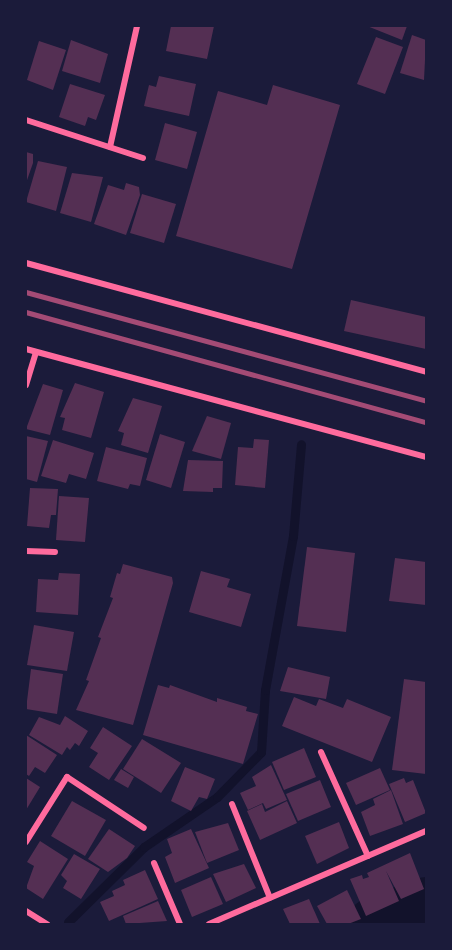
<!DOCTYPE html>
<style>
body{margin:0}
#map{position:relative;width:452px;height:950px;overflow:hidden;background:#1b1b3a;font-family:"Roboto Condensed",sans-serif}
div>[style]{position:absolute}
.stream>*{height:9px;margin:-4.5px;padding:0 4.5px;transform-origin:4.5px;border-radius:4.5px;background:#12122b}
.river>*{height:54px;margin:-27px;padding:0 27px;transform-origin:27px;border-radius:27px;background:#12122b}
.building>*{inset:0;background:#542f53}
.minor>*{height:6px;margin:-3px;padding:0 3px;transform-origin:3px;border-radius:3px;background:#ff6b9d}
.rail>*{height:4.5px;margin:-2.25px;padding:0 2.25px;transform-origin:2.25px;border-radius:2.25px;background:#a44b75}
span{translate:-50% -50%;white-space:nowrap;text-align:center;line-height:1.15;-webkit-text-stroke:6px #1b1b3a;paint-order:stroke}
.frame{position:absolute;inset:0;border:27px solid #1b1b3a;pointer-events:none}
</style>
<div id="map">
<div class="stream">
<div style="left:68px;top:922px;width:107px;rotate:-44.6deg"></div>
<div style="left:144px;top:847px;width:88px;rotate:-34.4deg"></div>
<div style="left:217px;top:797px;width:63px;rotate:-45.6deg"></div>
<div style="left:261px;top:752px;width:62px;rotate:-86.3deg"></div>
<div style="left:265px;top:690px;width:157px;rotate:-79.7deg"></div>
<div style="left:293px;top:536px;width:92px;rotate:-85deg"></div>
</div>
<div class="river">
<div style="left:374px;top:924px;width:56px;rotate:-21deg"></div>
</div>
<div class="building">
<div style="clip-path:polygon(171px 26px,214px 26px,207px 59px,166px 51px)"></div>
<div style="clip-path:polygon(367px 26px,407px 26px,402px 40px)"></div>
<div style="clip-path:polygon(412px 35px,426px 40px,424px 80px,400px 73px)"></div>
<div style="clip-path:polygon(376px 37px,403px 47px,385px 94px,357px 84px)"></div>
<div style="clip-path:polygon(71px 40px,108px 54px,100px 83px,62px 71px)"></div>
<div style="clip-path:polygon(39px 41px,66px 50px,53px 90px,27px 80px)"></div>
<div style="clip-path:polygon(159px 76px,196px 84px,189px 116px,144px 106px,149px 85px,156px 87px)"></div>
<div style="clip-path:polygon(70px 84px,105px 95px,96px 120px,88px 117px,85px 126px,59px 117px)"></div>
<div style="clip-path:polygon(273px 85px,340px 105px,292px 269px,176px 236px,218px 91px,267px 105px)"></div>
<div style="clip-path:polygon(165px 123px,197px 132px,187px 169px,155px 160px)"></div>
<div style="clip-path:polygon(26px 152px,33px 154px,33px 163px,26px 183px)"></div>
<div style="clip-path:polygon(38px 161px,67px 167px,56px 211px,26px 202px)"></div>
<div style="clip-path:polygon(72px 173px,103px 177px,91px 222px,60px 213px)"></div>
<div style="clip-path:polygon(126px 183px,139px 187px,140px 195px,126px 235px,94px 224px,108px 185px,124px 190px)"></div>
<div style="clip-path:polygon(142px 194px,176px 204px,164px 243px,130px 233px)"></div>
<div style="clip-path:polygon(351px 300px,426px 317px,426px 349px,344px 331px)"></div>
<div style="clip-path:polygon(75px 383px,104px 392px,91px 438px,62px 430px,65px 418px,60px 417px)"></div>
<div style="clip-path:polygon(43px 384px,63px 390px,50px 435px,26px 429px)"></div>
<div style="clip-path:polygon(133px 398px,162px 406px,148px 453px,121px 445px,124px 433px,118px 431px)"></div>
<div style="clip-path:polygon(207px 416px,231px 423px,221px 459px,192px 451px)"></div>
<div style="clip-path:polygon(160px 434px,185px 442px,171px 488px,146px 480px)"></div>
<div style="clip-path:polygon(26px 436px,48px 441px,37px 482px,26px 479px)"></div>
<div style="clip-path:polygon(254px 439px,269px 440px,265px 488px,235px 485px,238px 447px,253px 448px)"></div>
<div style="clip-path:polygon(53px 440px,94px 453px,86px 479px,69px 474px,66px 483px,41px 476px)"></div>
<div style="clip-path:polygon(106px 447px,147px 458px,140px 486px,130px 484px,128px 489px,97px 481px)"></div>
<div style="clip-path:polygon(188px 460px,223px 461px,222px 488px,213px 488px,213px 492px,183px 491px)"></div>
<div style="clip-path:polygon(30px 488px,58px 489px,56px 515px,51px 515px,49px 528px,27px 526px)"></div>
<div style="clip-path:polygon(59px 496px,89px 498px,85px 542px,56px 540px)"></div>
<div style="clip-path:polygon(307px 547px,355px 553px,346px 632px,297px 626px)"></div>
<div style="clip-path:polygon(395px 558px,426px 562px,426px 605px,389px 601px)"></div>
<div style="clip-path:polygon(123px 564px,172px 577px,173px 583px,133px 725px,76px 710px,89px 681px,86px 680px,101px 638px,98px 637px,113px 598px,110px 597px,117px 573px,120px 574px)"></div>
<div style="clip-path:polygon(201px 571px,230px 579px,227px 587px,251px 594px,241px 627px,189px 612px)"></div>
<div style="clip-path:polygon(59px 573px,80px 574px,78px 615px,36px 612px,38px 579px,58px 580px)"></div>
<div style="clip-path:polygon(34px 625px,74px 632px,67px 671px,27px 665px)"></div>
<div style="clip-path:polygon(288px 667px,330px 677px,326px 699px,280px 691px)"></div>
<div style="clip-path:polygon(31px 669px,63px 674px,57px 714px,26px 709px)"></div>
<div style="clip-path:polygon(404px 679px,426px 682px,426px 774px,392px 770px)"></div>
<div style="clip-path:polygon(158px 685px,169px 688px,170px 685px,217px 702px,217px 698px,247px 707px,246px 711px,258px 714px,243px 764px,143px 735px)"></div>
<div style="clip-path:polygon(294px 697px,316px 706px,319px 699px,343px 708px,347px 699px,391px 717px,372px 762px,282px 726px)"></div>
<div style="clip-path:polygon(65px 716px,88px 731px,79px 746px,75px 743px,70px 750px,67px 747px,62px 755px,29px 735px,39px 717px,60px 725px)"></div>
<div style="clip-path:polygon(103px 727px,132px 746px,109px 780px,89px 767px,98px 753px,90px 748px)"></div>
<div style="clip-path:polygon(26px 735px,57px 755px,45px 773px,35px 767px,29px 776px,26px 774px)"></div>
<div style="clip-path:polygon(142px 739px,181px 763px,161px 793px,123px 769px)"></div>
<div style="clip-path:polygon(304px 748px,316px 777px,284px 790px,272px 762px)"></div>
<div style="clip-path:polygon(271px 765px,287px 800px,266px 809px,263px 803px,248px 810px,240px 793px,256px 786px,252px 777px)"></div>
<div style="clip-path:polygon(185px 767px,215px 779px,207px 799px,199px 797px,191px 811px,171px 801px)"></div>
<div style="clip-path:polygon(380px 768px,390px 790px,356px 805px,346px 783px)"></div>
<div style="clip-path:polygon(121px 769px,134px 777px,128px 788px,114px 780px)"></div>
<div style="clip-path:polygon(26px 778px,40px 787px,26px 810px)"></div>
<div style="clip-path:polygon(404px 778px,406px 783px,413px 780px,426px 813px,405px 822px,389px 784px)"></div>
<div style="clip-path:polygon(320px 780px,331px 807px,298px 821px,286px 794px)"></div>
<div style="clip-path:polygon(391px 790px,403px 824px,370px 836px,361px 812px,375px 805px,373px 799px)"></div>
<div style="clip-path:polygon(72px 801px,106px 820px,85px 856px,51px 836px)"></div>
<div style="clip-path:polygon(287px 801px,297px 823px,260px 840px,247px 811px,262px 804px,265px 812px)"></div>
<div style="clip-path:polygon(339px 822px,349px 848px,317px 864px,305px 836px)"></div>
<div style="clip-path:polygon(228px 823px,239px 850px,207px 863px,195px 832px)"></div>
<div style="clip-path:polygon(109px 829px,135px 846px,127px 858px,108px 872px,88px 859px)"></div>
<div style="clip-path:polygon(191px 829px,209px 868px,175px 883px,165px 857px,172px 853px,167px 839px)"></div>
<div style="clip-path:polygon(40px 841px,68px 859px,43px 899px,26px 888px,34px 866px,27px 862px)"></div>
<div style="clip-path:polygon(410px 853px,424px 889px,401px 899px,386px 871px,399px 901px,366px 916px,350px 879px,362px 875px,363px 879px,369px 877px,367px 873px)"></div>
<div style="clip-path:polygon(74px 854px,100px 869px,81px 899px,63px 888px,67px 881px,61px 875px)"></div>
<div style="clip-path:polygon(244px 864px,256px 888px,226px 902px,213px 874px)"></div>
<div style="clip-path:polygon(145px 870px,158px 899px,109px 921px,100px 902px,114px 896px,112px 891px,125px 885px,123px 880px)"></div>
<div style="clip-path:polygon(211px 877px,223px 904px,192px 917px,181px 890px)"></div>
<div style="clip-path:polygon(347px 890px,361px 919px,348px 924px,327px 924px,317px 906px)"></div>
<div style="clip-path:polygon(309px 899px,320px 924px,290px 924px,283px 909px)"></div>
<div style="clip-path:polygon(158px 901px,167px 921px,126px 924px,123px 916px)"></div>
</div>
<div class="minor">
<div style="left:26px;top:120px;width:123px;rotate:18deg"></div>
<div style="left:110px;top:147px;width:124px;rotate:-77.4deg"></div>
<div style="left:26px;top:263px;width:415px;rotate:15.2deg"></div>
<div style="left:26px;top:349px;width:414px;rotate:15.1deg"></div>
<div style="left:26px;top:385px;width:34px;rotate:-73deg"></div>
<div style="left:26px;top:551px;width:29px;rotate:2deg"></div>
<div style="left:321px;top:752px;width:114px;rotate:65.7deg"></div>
<div style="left:232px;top:804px;width:101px;rotate:68deg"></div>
<div style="left:26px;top:842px;width:77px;rotate:-57.8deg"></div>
<div style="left:67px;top:777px;width:92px;rotate:33.5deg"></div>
<div style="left:154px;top:863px;width:66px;rotate:66.9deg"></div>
<div style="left:26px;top:911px;width:25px;rotate:32deg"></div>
<div style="left:209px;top:924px;width:236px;rotate:-23.2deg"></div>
</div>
<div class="rail">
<div style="left:26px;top:292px;width:415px;rotate:15.2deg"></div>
<div style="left:26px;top:312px;width:415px;rotate:15.4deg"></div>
</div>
<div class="frame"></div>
</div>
